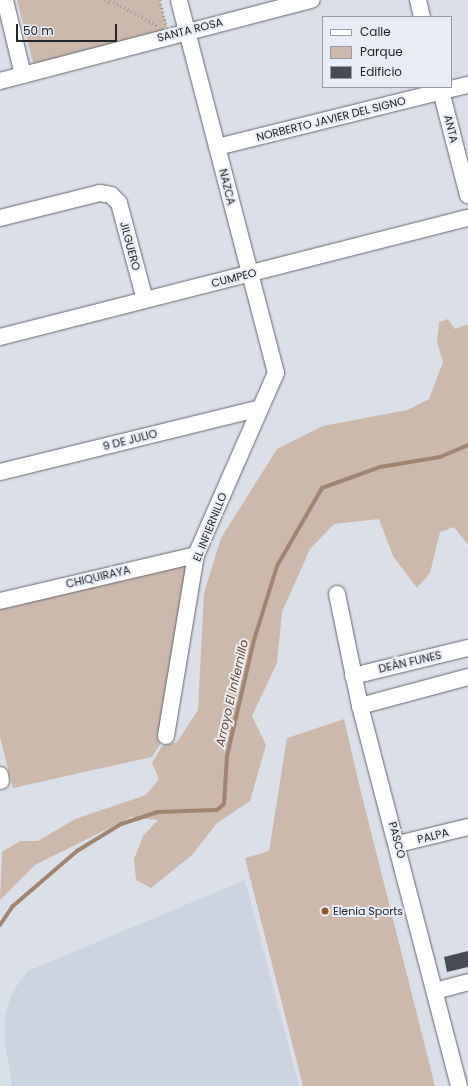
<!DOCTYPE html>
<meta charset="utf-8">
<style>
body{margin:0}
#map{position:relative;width:468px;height:1086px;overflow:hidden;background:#dbdfe8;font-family:Poppins,sans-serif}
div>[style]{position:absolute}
.built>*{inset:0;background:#ccd3e1}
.green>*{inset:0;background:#ccb9ac}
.stream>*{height:4px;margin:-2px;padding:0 2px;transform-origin:2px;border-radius:2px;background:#a18571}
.building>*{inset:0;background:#474b52}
.path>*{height:2.5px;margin-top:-1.25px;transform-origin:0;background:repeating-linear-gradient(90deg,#93969c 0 1px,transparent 0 4px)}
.roads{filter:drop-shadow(0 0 1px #63666e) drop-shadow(0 0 1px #63666e)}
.street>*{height:16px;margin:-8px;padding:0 8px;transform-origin:8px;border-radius:8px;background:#fff}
.dots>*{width:11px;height:11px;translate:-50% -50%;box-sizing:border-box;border:2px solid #e8ecf5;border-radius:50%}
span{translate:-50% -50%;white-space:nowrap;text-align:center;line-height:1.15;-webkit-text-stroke:4px #e8ecf5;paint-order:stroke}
.street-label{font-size:11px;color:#242528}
.poi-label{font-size:11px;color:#242528}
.left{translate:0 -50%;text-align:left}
.water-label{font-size:12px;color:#6e4323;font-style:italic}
.legend{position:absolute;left:322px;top:16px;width:130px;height:72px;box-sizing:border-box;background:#e8ecf5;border:1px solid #9a9ca3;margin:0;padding:5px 7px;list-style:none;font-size:12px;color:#242528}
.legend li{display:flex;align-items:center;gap:8px;height:20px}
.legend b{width:20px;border:1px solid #9a9ca3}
.scale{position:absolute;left:16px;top:24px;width:101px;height:18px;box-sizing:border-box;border:2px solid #242528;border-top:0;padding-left:5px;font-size:12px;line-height:14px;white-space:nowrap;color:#242528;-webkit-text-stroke:3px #e8ecf5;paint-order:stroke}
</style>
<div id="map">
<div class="built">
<div style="clip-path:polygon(245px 880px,299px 1086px,12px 1086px,5px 1042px,5px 1014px,13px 991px,28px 971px)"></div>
</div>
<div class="green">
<div style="clip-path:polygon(17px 0,160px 0,168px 31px,34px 66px)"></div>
<div style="clip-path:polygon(448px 319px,455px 329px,468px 324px,468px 545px,454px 527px,440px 532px,430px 573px,417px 588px,393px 556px,379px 519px,334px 524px,310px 549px,282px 612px,277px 663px,252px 716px,266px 745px,250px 801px,217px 823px,192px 855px,151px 888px,136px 880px,134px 859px,143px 836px,158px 820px,131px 817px,35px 865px,0 900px,2px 852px,20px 841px,38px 841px,75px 819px,146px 795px,159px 779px,152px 763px,162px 746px,177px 742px,198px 710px,204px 593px,221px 538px,277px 449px,323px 426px,407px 410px,429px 399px,443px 362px,437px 342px,439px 322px)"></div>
<div style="clip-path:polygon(188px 565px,162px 741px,152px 757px,13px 788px,0 737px,0 609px)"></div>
<div style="clip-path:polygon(344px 719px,359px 784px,435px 1086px,303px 1086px,245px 858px,269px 851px,287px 738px)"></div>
</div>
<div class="stream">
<div style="left:0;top:925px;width:23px;rotate:-56deg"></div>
<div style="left:13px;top:906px;width:84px;rotate:-40.7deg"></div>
<div style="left:77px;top:851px;width:52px;rotate:-31.5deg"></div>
<div style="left:121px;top:824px;width:38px;rotate:-18deg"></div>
<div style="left:157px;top:812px;width:60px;rotate:-1.9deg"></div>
<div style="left:217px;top:810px;width:9px;rotate:-41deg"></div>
<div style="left:224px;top:804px;width:48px;rotate:-86.4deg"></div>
<div style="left:227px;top:756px;width:119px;rotate:-76.9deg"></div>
<div style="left:254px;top:640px;width:77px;rotate:-72.7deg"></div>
<div style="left:277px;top:566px;width:90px;rotate:-60deg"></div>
<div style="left:322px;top:488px;width:62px;rotate:-19.9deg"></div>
<div style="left:380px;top:467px;width:61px;rotate:-9.5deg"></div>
<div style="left:440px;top:457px;width:30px;rotate:-23deg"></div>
</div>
<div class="building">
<div style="clip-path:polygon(468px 951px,468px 967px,447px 972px,444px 957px)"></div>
</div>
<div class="path">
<div style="left:105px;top:0;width:7px;rotate:27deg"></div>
<div style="left:110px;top:0;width:55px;rotate:28.4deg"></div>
<div style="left:160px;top:0;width:25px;rotate:76deg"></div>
</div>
<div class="roads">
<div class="street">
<div style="left:5px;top:0;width:77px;rotate:76.5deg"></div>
<div style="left:418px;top:0;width:17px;rotate:77deg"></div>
<div style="left:0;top:81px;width:322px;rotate:-14.6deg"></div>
<div style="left:440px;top:87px;width:112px;rotate:75.5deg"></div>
<div style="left:217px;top:147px;width:259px;rotate:-13.9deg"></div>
<div style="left:0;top:218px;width:103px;rotate:-14deg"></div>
<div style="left:100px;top:193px;width:11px;rotate:10deg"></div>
<div style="left:111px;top:195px;width:11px;rotate:45deg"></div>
<div style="left:119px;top:203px;width:100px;rotate:75deg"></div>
<div style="left:0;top:337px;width:483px;rotate:-14.3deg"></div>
<div style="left:0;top:472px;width:268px;rotate:-13.8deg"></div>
<div style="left:337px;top:594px;width:114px;rotate:78.4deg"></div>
<div style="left:360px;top:706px;width:393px;rotate:75.4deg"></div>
<div style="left:0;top:601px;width:201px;rotate:-13.2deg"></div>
<div style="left:353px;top:676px;width:118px;rotate:-13.7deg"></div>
<div style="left:360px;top:706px;width:112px;rotate:-15deg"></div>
<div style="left:166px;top:736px;width:183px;rotate:-80.6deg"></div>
<div style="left:196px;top:555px;width:199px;rotate:-66.3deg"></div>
<div style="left:276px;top:373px;width:385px;rotate:-104.6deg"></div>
<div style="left:0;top:775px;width:6px;rotate:81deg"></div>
<div style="left:398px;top:844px;width:72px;rotate:-13.7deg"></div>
<div style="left:435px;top:991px;width:34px;rotate:-15deg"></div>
</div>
</div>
<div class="dots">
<div style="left:325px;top:911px;background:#985722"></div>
</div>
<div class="street-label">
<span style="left:190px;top:30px;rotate:-14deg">SANTA ROSA</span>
<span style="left:331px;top:119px;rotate:-14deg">NORBERTO JAVIER DEL SIGNO</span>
<span style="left:451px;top:129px;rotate:76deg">ANTA</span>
<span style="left:227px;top:187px;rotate:76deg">NAZCA</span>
<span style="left:130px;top:246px;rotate:75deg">JILGUERO</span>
<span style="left:234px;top:278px;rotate:-14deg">CUMPEO</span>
<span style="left:130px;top:440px;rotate:-14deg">9 DE JULIO</span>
<span style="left:210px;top:527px;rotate:-68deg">EL INFIERNILLO</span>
<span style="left:98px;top:577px;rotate:-13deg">CHIQUIRAYA</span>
<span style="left:410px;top:662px;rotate:-13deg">DEÁN FUNES</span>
<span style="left:433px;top:836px;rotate:-14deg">PALPA</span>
<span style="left:397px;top:840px;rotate:75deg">PASCO</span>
</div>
<div class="poi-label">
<span class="left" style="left:333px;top:911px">Elenia Sports</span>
</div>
<div class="water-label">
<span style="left:232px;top:693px;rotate:-77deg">Arroyo El Infiernillo</span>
</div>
<ul class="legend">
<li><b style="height:5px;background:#fff"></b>Calle</li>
<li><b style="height:11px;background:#ccb9ac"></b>Parque</li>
<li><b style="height:11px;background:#474b52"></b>Edificio</li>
</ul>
<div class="scale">50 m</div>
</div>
